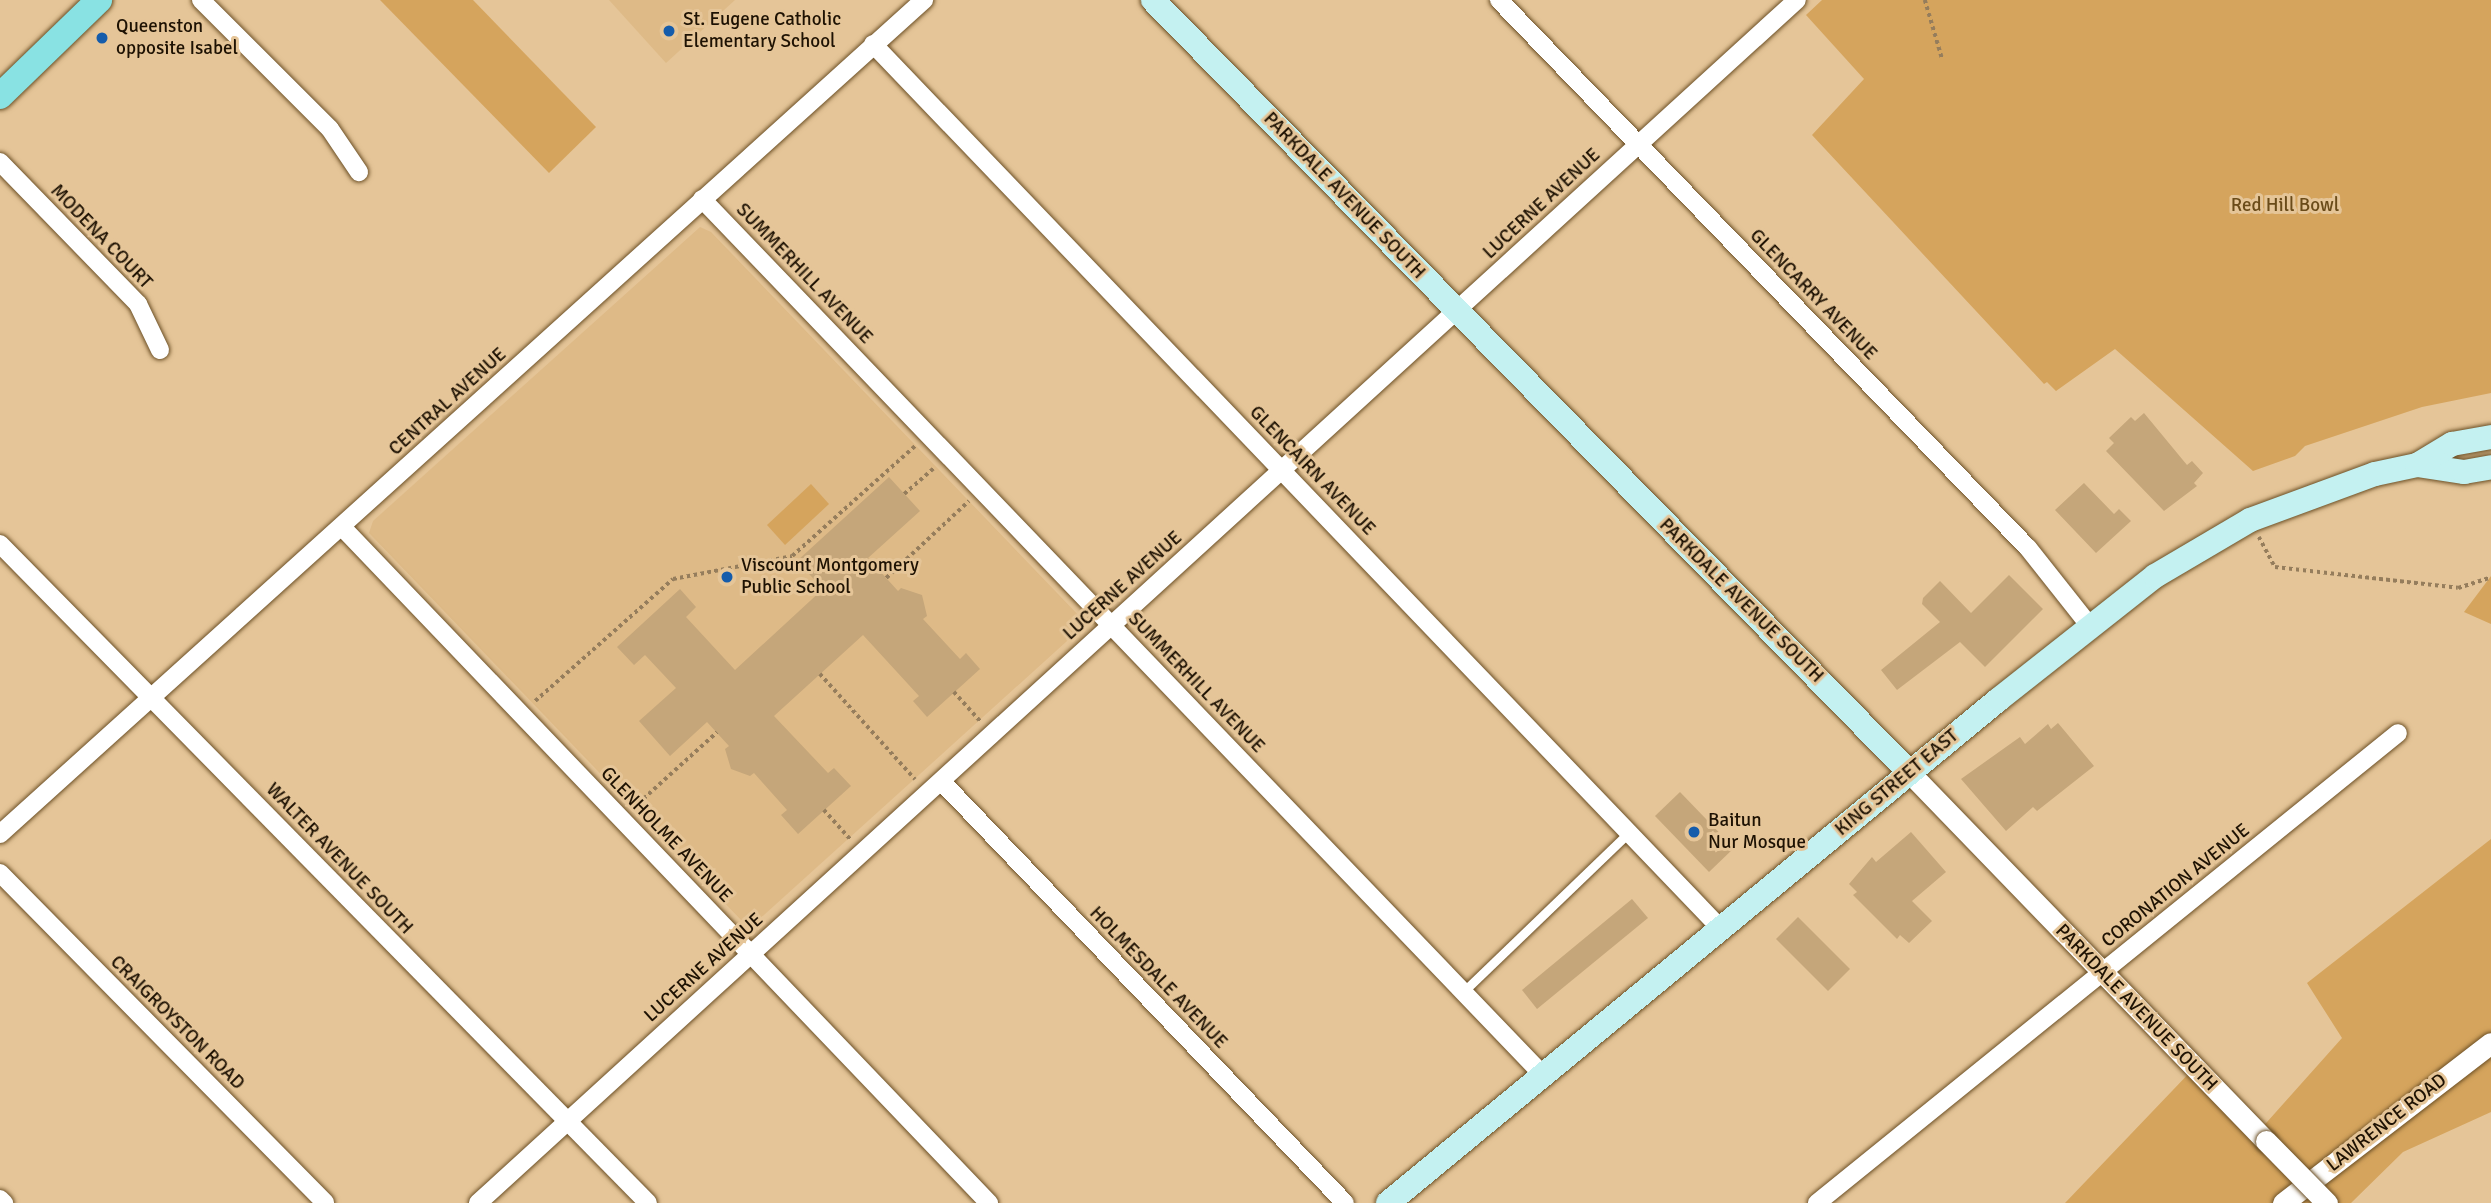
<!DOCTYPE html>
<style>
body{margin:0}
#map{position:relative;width:2491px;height:1203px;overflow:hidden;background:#e5c598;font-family:Signika,sans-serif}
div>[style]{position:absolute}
.built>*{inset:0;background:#deba87}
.green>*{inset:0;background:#d5a45d}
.building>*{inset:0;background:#c5a67a}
.path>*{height:3.5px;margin-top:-1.75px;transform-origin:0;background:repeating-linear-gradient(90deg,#957d5c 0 3.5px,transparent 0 7px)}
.roads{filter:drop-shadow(0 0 2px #6c5026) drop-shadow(0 0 2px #6c5026)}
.service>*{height:9px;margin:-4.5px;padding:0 4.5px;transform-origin:4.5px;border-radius:4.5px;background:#fff}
.minor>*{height:18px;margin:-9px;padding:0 9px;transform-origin:9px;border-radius:9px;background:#fff}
.tertiary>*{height:21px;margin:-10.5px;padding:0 10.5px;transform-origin:10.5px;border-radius:10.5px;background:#fff}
.secondary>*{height:24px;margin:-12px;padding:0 12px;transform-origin:12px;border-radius:12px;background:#c4f1f1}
.primary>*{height:26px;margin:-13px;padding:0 13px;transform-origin:13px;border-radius:13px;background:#89e2e3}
.bridges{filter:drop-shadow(0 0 2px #6c5026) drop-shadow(0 0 2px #6c5026)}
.tertiary-bridge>*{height:21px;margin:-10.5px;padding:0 10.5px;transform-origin:10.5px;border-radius:10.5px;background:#fff}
.dots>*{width:19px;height:19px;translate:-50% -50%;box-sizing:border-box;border:4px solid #e5c598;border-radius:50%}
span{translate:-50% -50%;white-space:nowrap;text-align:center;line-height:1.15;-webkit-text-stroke:6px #e5c598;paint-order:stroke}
.poi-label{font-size:19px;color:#1e1203}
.left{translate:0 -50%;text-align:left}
.street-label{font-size:19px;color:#1e1203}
.park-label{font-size:19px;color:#6a4b19}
</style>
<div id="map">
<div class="built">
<div style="clip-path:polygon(609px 0,735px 0,666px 63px)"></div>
<div style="clip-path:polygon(700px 227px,711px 232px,1082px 619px,1077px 632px,753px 925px,742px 921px,369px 533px,373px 521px)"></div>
</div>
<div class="green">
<div style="clip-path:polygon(380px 0,473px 0,596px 127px,549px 173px)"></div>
<div style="clip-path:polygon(1822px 0,2491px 0,2491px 393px,2422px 407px,2305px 446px,2295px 456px,2253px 471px,2115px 349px,2056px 391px,2047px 382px,2044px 384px,1812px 135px,1864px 79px,1806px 15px)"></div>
<div style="clip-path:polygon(811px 484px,829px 504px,785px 545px,767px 525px)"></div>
<div style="clip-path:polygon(2491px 576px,2491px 624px,2464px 612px)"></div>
<div style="clip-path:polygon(2491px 839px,2491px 1112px,2403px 1152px,2351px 1203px,2065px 1203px,2194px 1068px,2259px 1131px,2342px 1038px,2307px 983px)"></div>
</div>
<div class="building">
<div style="clip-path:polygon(2144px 413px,2187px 465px,2192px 461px,2203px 473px,2194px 483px,2197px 486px,2164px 511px,2106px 451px,2114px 443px,2109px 438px,2131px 417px,2135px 421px)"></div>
<div style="clip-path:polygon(889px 477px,920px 511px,868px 558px,898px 591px,901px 588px,922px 595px,927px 616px,923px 619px,960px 659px,966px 653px,980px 669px,927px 717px,913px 701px,919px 696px,863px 635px,774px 716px,828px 773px,834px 768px,851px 786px,798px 834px,781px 815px,787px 810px,754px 773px,750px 776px,731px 769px,725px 749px,729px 746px,707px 722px,670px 756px,639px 721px,676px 688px,645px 655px,634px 665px,617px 647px,680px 589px,696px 607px,686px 617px,735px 670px,823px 589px,797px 561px)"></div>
<div style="clip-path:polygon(2084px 483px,2114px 514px,2119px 509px,2131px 521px,2096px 553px,2055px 510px)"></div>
<div style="clip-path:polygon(2009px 575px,2043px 609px,1985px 667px,1960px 642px,1897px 690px,1881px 670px,1940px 622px,1922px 604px,1923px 598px,1940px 581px,1971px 613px)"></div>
<div style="clip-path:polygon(2058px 723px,2094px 766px,2037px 811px,2033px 807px,2006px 831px,1961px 779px,2020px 737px,2025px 744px,2048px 724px,2051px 729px)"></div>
<div style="clip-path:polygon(1680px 792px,1734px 848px,1709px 872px,1655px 816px)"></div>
<div style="clip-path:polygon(1911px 832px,1946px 872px,1912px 901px,1932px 921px,1909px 943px,1900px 935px,1897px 939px,1853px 895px,1857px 892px,1849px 884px,1872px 857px,1876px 862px)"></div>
<div style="clip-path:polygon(1632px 899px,1648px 918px,1537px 1009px,1522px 990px)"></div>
<div style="clip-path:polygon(1798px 917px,1850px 969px,1828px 991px,1776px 939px)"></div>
</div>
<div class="path">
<div style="left:1925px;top:0;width:60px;rotate:73.7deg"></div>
<div style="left:904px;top:494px;width:40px;rotate:-41deg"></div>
<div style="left:2259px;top:537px;width:34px;rotate:62deg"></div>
<div style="left:2275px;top:567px;width:184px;rotate:6.5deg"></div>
<div style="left:2458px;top:588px;width:35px;rotate:-18deg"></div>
<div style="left:886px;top:578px;width:113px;rotate:-42.9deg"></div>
<div style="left:820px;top:674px;width:142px;rotate:47.9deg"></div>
<div style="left:954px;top:692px;width:40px;rotate:48deg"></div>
<div style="left:535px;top:701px;width:184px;rotate:-41.5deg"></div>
<div style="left:673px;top:579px;width:121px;rotate:-10.9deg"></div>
<div style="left:792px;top:556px;width:166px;rotate:-41.8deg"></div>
<div style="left:633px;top:808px;width:113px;rotate:-42.1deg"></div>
<div style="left:824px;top:810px;width:40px;rotate:48deg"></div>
</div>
<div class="roads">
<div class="service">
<div style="left:1463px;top:992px;width:231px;rotate:-43.9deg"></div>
</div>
<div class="minor">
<div style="left:201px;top:0;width:182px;rotate:45deg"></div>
<div style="left:330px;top:129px;width:52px;rotate:56deg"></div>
<div style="left:1499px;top:0;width:762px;rotate:46.01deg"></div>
<div style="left:2028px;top:548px;width:98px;rotate:51.6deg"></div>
<div style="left:873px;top:44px;width:1226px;rotate:46.22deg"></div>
<div style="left:0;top:162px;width:198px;rotate:45.8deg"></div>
<div style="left:138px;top:304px;width:51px;rotate:64.4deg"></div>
<div style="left:702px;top:199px;width:1216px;rotate:46.17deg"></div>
<div style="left:342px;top:527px;width:936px;rotate:46.26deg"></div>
<div style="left:0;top:544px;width:924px;rotate:45.48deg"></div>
<div style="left:941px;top:781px;width:584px;rotate:46.25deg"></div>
<div style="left:0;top:834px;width:1245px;rotate:-42.07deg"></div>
<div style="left:0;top:873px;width:463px;rotate:45.4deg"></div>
<div style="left:0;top:1199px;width:6px;rotate:45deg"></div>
<div style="left:478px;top:1203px;width:1785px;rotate:-42.37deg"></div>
<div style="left:1817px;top:1203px;width:747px;rotate:-38.97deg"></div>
</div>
<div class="tertiary">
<div style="left:1909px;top:772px;width:513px;rotate:45.95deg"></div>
<div style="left:2283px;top:1203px;width:262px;rotate:-37.6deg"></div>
</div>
<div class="secondary">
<div style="left:1153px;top:0;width:1081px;rotate:45.6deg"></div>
<div style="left:2417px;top:465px;width:48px;rotate:8.5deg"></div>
<div style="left:2464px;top:472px;width:27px;rotate:-10deg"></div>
<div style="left:1388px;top:1203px;width:791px;rotate:-39.51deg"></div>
<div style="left:1998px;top:700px;width:200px;rotate:-38.3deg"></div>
<div style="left:2155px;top:576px;width:110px;rotate:-30.5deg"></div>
<div style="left:2250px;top:520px;width:133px;rotate:-20.2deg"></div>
<div style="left:2375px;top:474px;width:43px;rotate:-12.1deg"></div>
<div style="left:2417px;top:465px;width:41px;rotate:-31deg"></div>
<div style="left:2452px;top:444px;width:40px;rotate:-10deg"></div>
</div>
<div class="primary">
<div style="left:0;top:96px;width:138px;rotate:-44.1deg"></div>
</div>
</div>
<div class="bridges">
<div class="tertiary-bridge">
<div style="left:2266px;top:1141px;width:87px;rotate:45.5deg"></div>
</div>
</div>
<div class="dots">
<div style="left:669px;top:31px;background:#155cab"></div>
<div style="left:102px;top:38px;background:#155cab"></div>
<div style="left:727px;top:577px;background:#155cab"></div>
<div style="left:1694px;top:832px;background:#155cab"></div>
</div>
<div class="poi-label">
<span class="left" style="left:683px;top:31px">St. Eugene Catholic<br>Elementary School</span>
<span class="left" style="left:116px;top:38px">Queenston<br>opposite Isabel</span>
<span class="left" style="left:741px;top:577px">Viscount Montgomery<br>Public School</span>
<span class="left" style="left:1708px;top:832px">Baitun<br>Nur Mosque</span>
</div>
<div class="street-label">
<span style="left:1344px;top:196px;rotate:46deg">PARKDALE AVENUE SOUTH</span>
<span style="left:1542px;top:204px;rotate:-43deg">LUCERNE AVENUE</span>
<span style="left:101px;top:237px;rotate:46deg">MODENA COURT</span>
<span style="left:804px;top:274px;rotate:46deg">SUMMERHILL AVENUE</span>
<span style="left:1813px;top:295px;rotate:46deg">GLENCARRY AVENUE</span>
<span style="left:448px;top:402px;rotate:-42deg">CENTRAL AVENUE</span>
<span style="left:1312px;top:471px;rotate:46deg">GLENCAIRN AVENUE</span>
<span style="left:1123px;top:586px;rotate:-42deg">LUCERNE AVENUE</span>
<span style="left:1741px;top:601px;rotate:45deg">PARKDALE AVENUE SOUTH</span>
<span style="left:1196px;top:683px;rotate:46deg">SUMMERHILL AVENUE</span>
<span style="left:1897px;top:783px;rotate:-40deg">KING STREET EAST</span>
<span style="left:666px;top:835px;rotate:46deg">GLENHOLME AVENUE</span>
<span style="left:339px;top:859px;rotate:46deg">WALTER AVENUE SOUTH</span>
<span style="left:2176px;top:886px;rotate:-39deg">CORONATION AVENUE</span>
<span style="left:704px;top:968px;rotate:-42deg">LUCERNE AVENUE</span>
<span style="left:1158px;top:978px;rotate:46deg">HOLMESDALE AVENUE</span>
<span style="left:2136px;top:1008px;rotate:46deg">PARKDALE AVENUE SOUTH</span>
<span style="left:177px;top:1023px;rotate:45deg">CRAIGROYSTON ROAD</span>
<span style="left:2387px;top:1123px;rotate:-38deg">LAWRENCE ROAD</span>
</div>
<div class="park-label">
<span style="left:2285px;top:206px">Red Hill Bowl</span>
</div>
</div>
